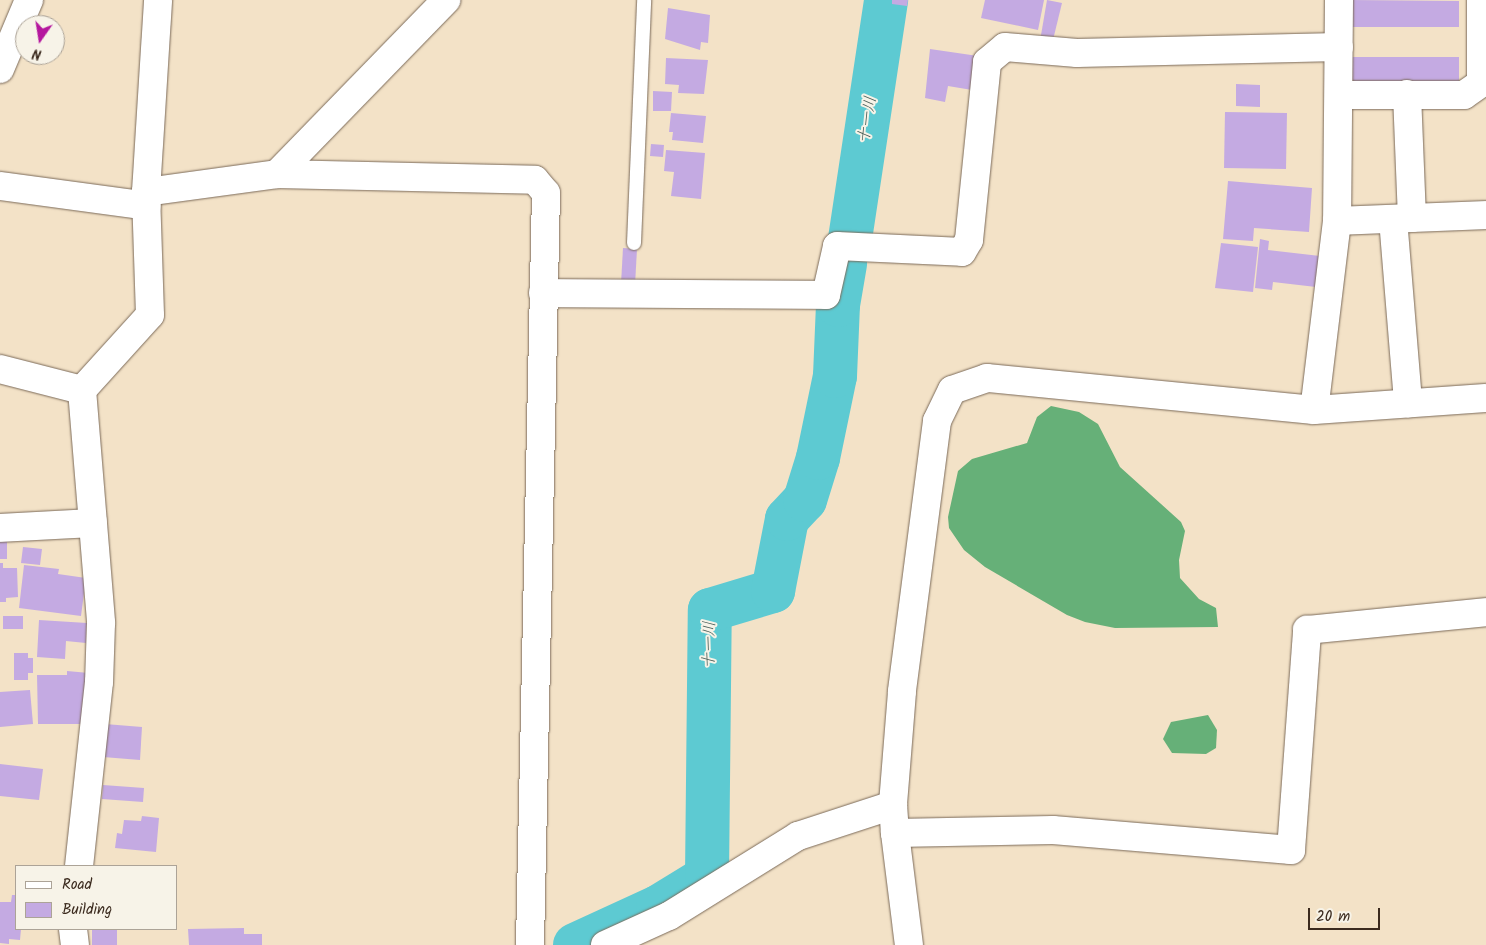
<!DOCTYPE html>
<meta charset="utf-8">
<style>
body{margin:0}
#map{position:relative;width:1486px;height:945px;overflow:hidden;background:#f3e2c7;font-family:Kalam,"Klee One",sans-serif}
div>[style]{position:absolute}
.forest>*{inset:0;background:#66b078}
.river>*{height:44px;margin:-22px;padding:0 22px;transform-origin:22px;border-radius:22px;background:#5dcad2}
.building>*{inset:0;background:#c4aae2}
.roads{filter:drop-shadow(0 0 1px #7b6a59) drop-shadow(0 0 1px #7b6a59)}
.lane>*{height:14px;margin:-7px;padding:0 7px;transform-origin:7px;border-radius:7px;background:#fff}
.street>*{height:28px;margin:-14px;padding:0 14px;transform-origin:14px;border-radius:14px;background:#fff}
span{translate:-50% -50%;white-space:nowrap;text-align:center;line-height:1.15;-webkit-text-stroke:4px #f7f3e8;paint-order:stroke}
.water-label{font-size:16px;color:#455a54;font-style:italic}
.legend{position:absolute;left:15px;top:865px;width:162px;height:65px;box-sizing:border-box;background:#f7f3e8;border:1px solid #aca397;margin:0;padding:6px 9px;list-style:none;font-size:15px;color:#3b2a1e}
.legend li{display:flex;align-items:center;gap:10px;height:25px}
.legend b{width:25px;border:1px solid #aca397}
.north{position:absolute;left:15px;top:15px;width:50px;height:50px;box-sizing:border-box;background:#f7f3e8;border:1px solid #aca397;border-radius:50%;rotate:193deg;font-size:14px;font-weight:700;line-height:20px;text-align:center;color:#3b2a1e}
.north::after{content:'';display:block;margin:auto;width:18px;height:22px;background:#b5179e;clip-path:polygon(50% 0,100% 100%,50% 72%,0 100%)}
.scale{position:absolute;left:1308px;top:908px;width:72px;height:22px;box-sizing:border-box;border:2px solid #3b2a1e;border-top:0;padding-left:6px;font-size:15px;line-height:18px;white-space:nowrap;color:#3b2a1e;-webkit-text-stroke:4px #f7f3e8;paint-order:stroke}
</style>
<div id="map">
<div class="forest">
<div style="clip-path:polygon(1051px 406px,1079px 412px,1098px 424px,1120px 467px,1181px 522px,1185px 531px,1179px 560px,1180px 578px,1199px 599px,1216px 608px,1218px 627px,1115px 628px,1085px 622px,1067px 615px,985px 567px,964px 550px,949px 528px,948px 517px,958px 471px,972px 459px,1027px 443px,1037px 417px)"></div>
<div style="clip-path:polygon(1208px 715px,1217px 730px,1216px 748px,1206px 754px,1172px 753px,1163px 739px,1171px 722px)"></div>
</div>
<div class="river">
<div style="left:850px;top:239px;width:242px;rotate:-81.4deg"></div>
<div style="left:575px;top:945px;width:91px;rotate:-24.6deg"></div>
<div style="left:658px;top:907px;width:57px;rotate:-31.5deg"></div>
<div style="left:707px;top:877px;width:267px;rotate:-89.4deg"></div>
<div style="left:710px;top:610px;width:66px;rotate:-16.8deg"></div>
<div style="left:773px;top:591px;width:73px;rotate:-79deg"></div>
<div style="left:787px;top:519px;width:26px;rotate:-47deg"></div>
<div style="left:805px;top:500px;width:44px;rotate:-72.8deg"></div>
<div style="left:818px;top:458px;width:84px;rotate:-78.3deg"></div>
<div style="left:835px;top:376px;width:71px;rotate:-87.6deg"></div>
<div style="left:838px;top:305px;width:42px;rotate:-80.3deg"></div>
</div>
<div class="building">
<div style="clip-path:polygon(892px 0,908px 0,907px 6px,892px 4px)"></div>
<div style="clip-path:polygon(985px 0,1044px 0,1038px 30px,981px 18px)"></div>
<div style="clip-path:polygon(1047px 0,1062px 3px,1052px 44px,1040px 41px)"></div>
<div style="clip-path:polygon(1351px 0,1459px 1px,1459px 27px,1351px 27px)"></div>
<div style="clip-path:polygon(668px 8px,710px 15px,708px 43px,701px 42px,700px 50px,665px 39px)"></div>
<div style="clip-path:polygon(930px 49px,978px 56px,972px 90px,948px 86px,945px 102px,925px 98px)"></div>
<div style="clip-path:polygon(1350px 57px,1459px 57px,1459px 85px,1350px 85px)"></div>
<div style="clip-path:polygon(666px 58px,708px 60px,704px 94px,678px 93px,679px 85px,665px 84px)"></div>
<div style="clip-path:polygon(1236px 84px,1260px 85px,1260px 107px,1236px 106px)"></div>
<div style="clip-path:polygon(653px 91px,672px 92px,671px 111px,653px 111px)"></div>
<div style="clip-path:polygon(1225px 112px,1287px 113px,1286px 169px,1224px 168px)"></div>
<div style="clip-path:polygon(671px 113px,706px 116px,703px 143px,672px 140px,673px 132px,669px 132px)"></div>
<div style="clip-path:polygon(651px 144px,664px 145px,663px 157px,650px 156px)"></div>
<div style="clip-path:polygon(666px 150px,705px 153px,701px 199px,671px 196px,674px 172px,664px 171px)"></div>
<div style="clip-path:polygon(1228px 181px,1312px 188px,1309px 232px,1254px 228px,1253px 241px,1223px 239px)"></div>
<div style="clip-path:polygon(1260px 239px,1269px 241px,1268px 250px,1320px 256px,1316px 287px,1273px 282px,1272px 290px,1255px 288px)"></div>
<div style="clip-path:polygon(1221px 243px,1258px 247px,1253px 292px,1215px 288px)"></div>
<div style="clip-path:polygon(623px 248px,637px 249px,635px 285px,621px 284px)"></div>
<div style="clip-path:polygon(0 541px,7px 541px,7px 559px,0 559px)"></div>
<div style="clip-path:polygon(23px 547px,42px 549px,40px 565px,21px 563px)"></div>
<div style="clip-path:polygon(0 563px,3px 563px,3px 568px,17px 568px,18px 597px,6px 598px,6px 602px,0 602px)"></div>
<div style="clip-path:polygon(24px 565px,59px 569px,58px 574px,86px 578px,81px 616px,19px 608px)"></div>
<div style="clip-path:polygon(3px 616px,23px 616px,23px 629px,3px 629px)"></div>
<div style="clip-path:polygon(39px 620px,87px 623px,86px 643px,66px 641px,65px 659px,37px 657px)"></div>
<div style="clip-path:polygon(14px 653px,28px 653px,28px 658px,33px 658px,33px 673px,28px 673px,28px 680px,14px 680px)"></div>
<div style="clip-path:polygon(67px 671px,89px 673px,89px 724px,38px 724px,37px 675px,67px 675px)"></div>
<div style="clip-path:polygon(30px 690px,33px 724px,0 727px,0 692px)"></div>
<div style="clip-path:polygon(105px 724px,142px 727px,140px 760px,103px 757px)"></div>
<div style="clip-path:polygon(0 764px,43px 769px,39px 800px,0 796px)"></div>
<div style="clip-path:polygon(103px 785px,144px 788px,143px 802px,102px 799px)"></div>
<div style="clip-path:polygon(142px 816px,159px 818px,156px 852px,115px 848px,117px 833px,122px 834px,124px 820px,141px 821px)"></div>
<div style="clip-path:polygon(12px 895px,16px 895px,16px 929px,21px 929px,20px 940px,9px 939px,9px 944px,0 943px,0 902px,11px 902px)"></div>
<div style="clip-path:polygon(244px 928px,244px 934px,262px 934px,262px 945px,189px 945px,188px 929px)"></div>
<div style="clip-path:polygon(92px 929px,117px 929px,117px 945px,92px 945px)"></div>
</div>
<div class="roads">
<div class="lane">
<div style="left:634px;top:243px;width:243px;rotate:-87.6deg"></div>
</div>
<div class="street">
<div style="left:1339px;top:0;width:221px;rotate:90.5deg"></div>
<div style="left:1337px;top:221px;width:190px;rotate:96.9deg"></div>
<div style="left:1314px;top:410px;width:329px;rotate:-174.4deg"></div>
<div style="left:987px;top:378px;width:37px;rotate:161deg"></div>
<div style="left:952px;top:390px;width:34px;rotate:116deg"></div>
<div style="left:937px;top:421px;width:273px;rotate:97.4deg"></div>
<div style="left:902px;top:692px;width:113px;rotate:94.6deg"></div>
<div style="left:893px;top:805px;width:28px;rotate:86deg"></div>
<div style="left:895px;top:833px;width:158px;rotate:-1.1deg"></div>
<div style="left:1053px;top:830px;width:239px;rotate:4.8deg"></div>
<div style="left:1291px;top:850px;width:221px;rotate:-85.8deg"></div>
<div style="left:1307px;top:630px;width:180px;rotate:-5.7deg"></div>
<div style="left:0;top:69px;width:75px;rotate:-67.2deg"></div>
<div style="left:1407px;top:94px;width:124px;rotate:87.7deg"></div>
<div style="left:1339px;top:95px;width:125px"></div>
<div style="left:1464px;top:95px;width:21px;rotate:-35deg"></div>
<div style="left:1481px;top:83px;width:83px;rotate:-90deg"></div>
<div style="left:277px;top:174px;width:243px;rotate:-45.8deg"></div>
<div style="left:0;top:186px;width:148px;rotate:7.7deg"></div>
<div style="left:146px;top:192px;width:192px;rotate:-86.4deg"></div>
<div style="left:1393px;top:219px;width:185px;rotate:85.3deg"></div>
<div style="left:1337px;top:221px;width:149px;rotate:-2.3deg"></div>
<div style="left:543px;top:293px;width:283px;rotate:0.4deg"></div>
<div style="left:826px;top:295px;width:50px;rotate:-77.3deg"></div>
<div style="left:837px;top:246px;width:125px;rotate:2.7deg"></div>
<div style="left:962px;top:252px;width:14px;rotate:-60deg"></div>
<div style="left:969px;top:240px;width:179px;rotate:-84.2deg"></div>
<div style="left:987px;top:62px;width:23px;rotate:-40deg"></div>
<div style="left:1005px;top:47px;width:72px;rotate:4.8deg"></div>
<div style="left:1077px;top:53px;width:262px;rotate:-1.3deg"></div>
<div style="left:0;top:369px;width:85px;rotate:14.4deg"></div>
<div style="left:82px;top:390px;width:234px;rotate:85.3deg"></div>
<div style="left:101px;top:623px;width:59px;rotate:91.9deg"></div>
<div style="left:99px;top:682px;width:185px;rotate:96.2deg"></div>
<div style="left:82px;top:390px;width:101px;rotate:-47.8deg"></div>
<div style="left:150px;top:315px;width:123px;rotate:-91.9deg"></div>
<div style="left:146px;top:192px;width:132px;rotate:-7.8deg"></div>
<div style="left:277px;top:174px;width:258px;rotate:1.3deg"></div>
<div style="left:535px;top:180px;width:17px;rotate:50deg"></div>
<div style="left:546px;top:193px;width:752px;rotate:91.22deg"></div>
<div style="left:1314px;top:410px;width:172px;rotate:-4deg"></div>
<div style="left:0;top:528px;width:93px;rotate:-3.1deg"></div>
<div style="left:895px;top:833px;width:113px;rotate:82.9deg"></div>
<div style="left:73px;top:929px;width:16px;rotate:83deg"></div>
<div style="left:605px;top:945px;width:70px;rotate:-24.4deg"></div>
<div style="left:669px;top:916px;width:152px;rotate:-31.8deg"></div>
<div style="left:798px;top:836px;width:100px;rotate:-18.1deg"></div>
</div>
</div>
<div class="water-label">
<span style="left:868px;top:120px;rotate:-81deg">十一川</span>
<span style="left:710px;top:645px;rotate:-89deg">十一川</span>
</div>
<ul class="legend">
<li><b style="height:6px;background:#fff"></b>Road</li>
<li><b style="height:14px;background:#c4aae2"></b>Building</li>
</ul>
<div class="north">N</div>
<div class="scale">20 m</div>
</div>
